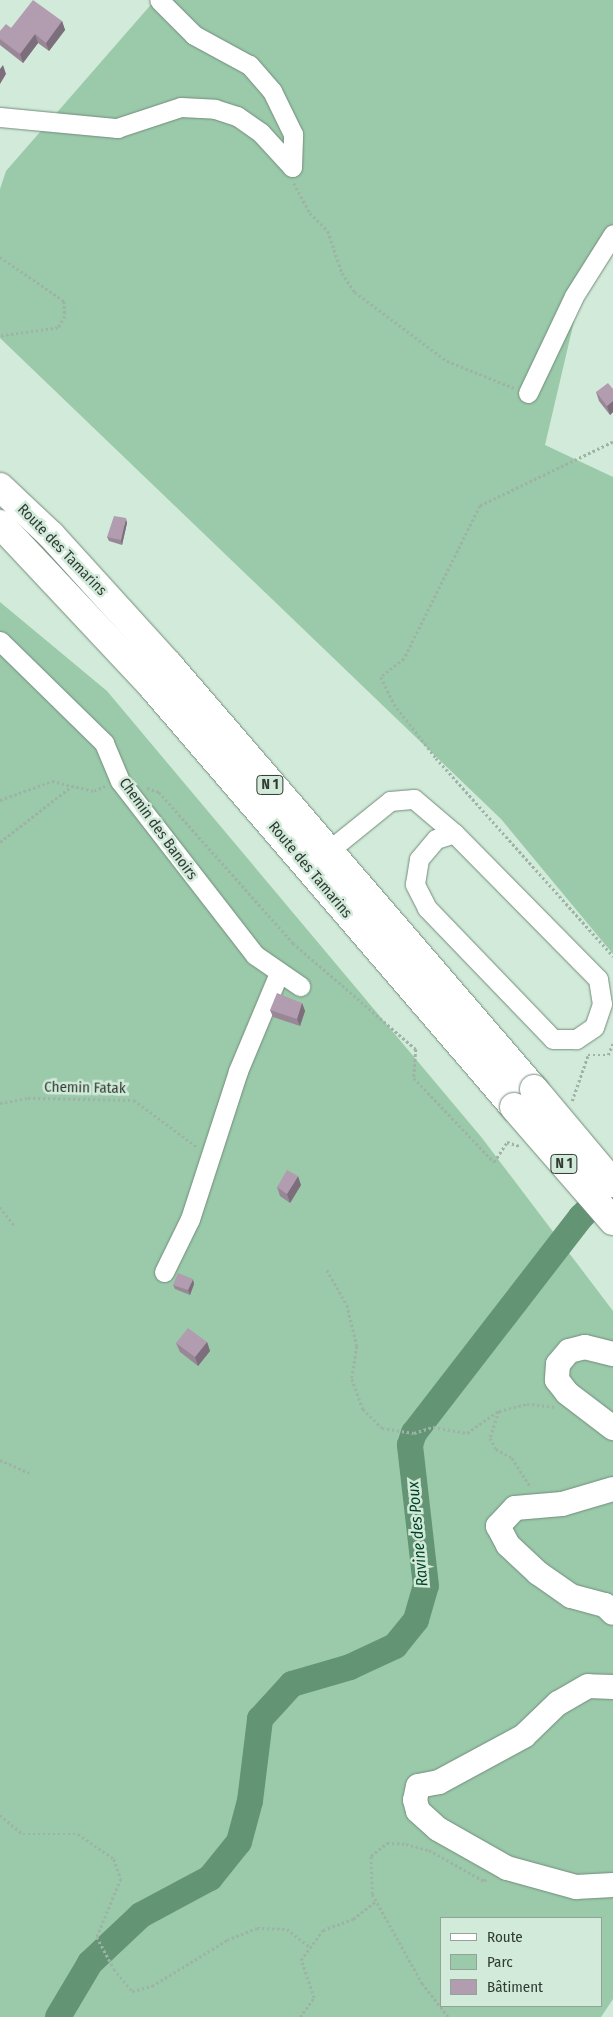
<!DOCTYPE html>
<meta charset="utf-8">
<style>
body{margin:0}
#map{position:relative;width:613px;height:2017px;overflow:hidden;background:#d1ead9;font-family:"Fira Sans Condensed",sans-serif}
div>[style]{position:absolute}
.green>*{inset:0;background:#9acaaa}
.river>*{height:26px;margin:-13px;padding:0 13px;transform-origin:13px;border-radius:13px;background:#639575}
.path>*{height:2.5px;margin-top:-1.25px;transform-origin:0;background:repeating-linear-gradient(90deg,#9eb3a5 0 2.5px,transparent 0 5px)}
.roads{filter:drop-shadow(0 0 1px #748b7b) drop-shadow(0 0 1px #748b7b)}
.minor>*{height:19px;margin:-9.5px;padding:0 9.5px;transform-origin:9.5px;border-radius:9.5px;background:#fff}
.major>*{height:24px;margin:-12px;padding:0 12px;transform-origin:12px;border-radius:12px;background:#fff}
.highway>*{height:28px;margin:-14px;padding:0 14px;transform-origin:14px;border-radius:14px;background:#fff}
.bridges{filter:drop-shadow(0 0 1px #748b7b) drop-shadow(0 0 1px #748b7b)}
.highway-bridge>*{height:28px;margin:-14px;padding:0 14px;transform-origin:14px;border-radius:14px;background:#fff}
.wall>*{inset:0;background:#998797}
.shaded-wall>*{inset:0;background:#7d6e7b}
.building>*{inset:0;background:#b29db0}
span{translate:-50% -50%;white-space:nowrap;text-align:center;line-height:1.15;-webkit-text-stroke:5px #d1ead9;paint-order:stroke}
.shield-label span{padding:1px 4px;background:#d1ead9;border:1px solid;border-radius:4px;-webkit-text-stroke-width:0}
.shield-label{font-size:14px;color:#313b34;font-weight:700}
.street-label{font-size:15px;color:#313b34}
.water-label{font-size:16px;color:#014324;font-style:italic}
.legend{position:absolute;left:440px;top:1917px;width:162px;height:90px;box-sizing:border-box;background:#d1ead9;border:1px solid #91a497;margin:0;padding:6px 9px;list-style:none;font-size:15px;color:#313b34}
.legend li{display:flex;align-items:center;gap:10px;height:25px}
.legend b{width:25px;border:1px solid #91a497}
</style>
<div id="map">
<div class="green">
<div style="clip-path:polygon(155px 0,613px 0,613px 248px,582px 287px,545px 445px,613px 477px,613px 954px,501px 819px,0 338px,0 189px,6px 171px)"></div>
<div style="clip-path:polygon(evenodd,0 602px,107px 691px,482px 1138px,613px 1311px,613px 1999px,601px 2017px,0 2017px,0 602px,442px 1918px,602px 1918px,602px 2006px,442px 2006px,442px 1918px)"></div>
</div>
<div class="river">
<div style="left:58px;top:2017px;width:63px;rotate:-59.3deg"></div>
<div style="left:90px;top:1963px;width:70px;rotate:-43.3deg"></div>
<div style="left:141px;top:1915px;width:78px;rotate:-28.2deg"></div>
<div style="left:210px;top:1878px;width:46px;rotate:-51.1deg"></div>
<div style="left:239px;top:1842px;width:42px;rotate:-75deg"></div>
<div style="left:250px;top:1801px;width:83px;rotate:-83deg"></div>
<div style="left:260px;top:1719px;width:47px;rotate:-47.6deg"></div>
<div style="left:292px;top:1684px;width:60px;rotate:-16.3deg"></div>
<div style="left:350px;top:1667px;width:50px;rotate:-25deg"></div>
<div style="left:395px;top:1646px;width:33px;rotate:-51deg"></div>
<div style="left:416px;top:1620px;width:35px;rotate:-74deg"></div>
<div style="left:426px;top:1586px;width:142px;rotate:-96.5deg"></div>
<div style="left:410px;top:1445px;width:13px;rotate:-72deg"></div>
<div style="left:414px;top:1433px;width:273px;rotate:-52.3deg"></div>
<div style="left:581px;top:1217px;width:42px;rotate:-45deg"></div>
</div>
<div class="path">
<div style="left:294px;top:183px;width:34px;rotate:62deg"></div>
<div style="left:310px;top:213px;width:25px;rotate:45deg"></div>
<div style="left:328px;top:231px;width:44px;rotate:71.6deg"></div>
<div style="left:342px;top:273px;width:23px;rotate:56deg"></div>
<div style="left:355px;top:292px;width:115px;rotate:36.9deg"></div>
<div style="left:447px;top:361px;width:72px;rotate:21.9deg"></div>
<div style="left:0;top:257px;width:78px;rotate:34.5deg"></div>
<div style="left:64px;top:301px;width:15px;rotate:86deg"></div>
<div style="left:65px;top:316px;width:14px;rotate:120deg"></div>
<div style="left:58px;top:328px;width:59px;rotate:172.1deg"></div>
<div style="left:613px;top:442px;width:148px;rotate:154.3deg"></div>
<div style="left:480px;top:506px;width:171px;rotate:116.4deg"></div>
<div style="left:404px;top:659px;width:29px;rotate:142deg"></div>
<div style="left:381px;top:677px;width:30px;rotate:64deg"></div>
<div style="left:394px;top:704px;width:68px;rotate:52.1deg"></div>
<div style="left:436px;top:758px;width:266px;rotate:48.2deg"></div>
<div style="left:147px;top:788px;width:13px;rotate:18deg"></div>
<div style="left:159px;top:792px;width:202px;rotate:48.4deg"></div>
<div style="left:293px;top:943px;width:162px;rotate:40.8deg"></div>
<div style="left:416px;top:1049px;width:29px;rotate:94deg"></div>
<div style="left:414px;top:1078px;width:116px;rotate:46.4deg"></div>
<div style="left:494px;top:1162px;width:24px;rotate:-57deg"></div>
<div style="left:507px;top:1142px;width:14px;rotate:17deg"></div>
<div style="left:0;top:800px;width:55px;rotate:-20.1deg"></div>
<div style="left:52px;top:781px;width:43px;rotate:13.4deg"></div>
<div style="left:94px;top:791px;width:12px;rotate:-24deg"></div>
<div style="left:0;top:842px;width:91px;rotate:-37.9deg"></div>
<div style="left:572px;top:1101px;width:49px;rotate:-70.8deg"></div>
<div style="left:588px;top:1055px;width:20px"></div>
<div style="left:608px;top:1055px;width:13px;rotate:-67deg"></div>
<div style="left:0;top:1103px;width:28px;rotate:-10deg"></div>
<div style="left:28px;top:1098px;width:106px;rotate:1.1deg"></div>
<div style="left:134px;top:1100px;width:79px;rotate:36.7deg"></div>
<div style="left:0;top:1207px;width:24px;rotate:52deg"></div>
<div style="left:327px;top:1270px;width:40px;rotate:60.3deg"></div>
<div style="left:347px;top:1305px;width:42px;rotate:76.3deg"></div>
<div style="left:357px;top:1346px;width:33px;rotate:99deg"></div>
<div style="left:352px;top:1379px;width:32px;rotate:70deg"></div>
<div style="left:363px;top:1409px;width:27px;rotate:45deg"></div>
<div style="left:382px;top:1428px;width:32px;rotate:9deg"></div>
<div style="left:414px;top:1433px;width:20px;rotate:-18deg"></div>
<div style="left:433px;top:1427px;width:35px;rotate:10deg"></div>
<div style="left:467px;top:1433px;width:39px;rotate:-35deg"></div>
<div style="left:499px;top:1411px;width:29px;rotate:-14deg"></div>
<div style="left:527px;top:1404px;width:27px;rotate:6deg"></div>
<div style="left:499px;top:1411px;width:28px;rotate:108deg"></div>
<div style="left:490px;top:1438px;width:13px;rotate:61deg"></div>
<div style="left:496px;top:1449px;width:18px;rotate:29deg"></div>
<div style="left:512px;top:1458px;width:35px;rotate:57deg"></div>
<div style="left:0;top:1460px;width:32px;rotate:24deg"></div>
<div style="left:0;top:1815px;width:30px;rotate:40deg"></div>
<div style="left:23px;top:1834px;width:55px"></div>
<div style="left:78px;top:1834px;width:44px;rotate:34.8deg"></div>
<div style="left:114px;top:1859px;width:21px;rotate:71deg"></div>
<div style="left:121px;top:1879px;width:63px;rotate:112.5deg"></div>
<div style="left:97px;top:1937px;width:36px;rotate:62deg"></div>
<div style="left:114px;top:1969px;width:28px;rotate:51deg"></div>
<div style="left:132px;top:1991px;width:21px;rotate:-14deg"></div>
<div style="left:152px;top:1986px;width:88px;rotate:-31.5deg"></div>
<div style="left:227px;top:1940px;width:32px;rotate:-22deg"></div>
<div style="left:257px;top:1928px;width:30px;rotate:2deg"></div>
<div style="left:287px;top:1929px;width:29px;rotate:38deg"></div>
<div style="left:300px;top:2017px;width:24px;rotate:-54deg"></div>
<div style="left:314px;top:1998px;width:40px;rotate:-108.9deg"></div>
<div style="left:301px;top:1960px;width:37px;rotate:-54deg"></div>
<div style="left:323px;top:1930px;width:32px;rotate:-20deg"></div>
<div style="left:353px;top:1919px;width:29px;rotate:-38deg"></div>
<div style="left:448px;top:2017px;width:42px;rotate:-128.2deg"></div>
<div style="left:422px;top:1984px;width:103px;rotate:-119.1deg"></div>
<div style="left:372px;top:1894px;width:38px;rotate:-92deg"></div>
<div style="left:371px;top:1856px;width:21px;rotate:-39deg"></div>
<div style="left:387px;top:1843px;width:19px;rotate:3deg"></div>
<div style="left:406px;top:1844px;width:24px;rotate:15deg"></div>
<div style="left:429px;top:1850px;width:63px;rotate:29.4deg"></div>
<div style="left:484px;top:1881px;width:4px;rotate:-45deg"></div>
</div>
<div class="roads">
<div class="minor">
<div style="left:0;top:117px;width:118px;rotate:5.4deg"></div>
<div style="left:117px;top:128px;width:67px;rotate:-18.2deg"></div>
<div style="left:181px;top:107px;width:34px;rotate:3deg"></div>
<div style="left:215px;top:109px;width:23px;rotate:18deg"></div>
<div style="left:237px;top:116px;width:29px;rotate:35deg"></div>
<div style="left:261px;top:133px;width:46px;rotate:47.6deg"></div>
<div style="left:292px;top:167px;width:33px;rotate:-88deg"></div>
<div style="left:293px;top:134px;width:48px;rotate:-116deg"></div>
<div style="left:272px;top:91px;width:35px;rotate:-131deg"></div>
<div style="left:249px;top:65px;width:63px;rotate:-151.4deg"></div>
<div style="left:194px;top:35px;width:49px;rotate:-135deg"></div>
<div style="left:528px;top:393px;width:107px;rotate:-64.6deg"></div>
<div style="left:574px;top:296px;width:73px;rotate:-57.8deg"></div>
<div style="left:0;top:641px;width:146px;rotate:44.4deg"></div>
<div style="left:104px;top:743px;width:41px;rotate:67.2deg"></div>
<div style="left:120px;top:781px;width:220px;rotate:52.2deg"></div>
<div style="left:255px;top:955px;width:55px;rotate:34.6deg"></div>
<div style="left:454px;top:833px;width:205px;rotate:45.4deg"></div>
<div style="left:598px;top:979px;width:25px;rotate:81deg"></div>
<div style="left:602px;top:1004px;width:24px;rotate:109deg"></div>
<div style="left:594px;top:1027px;width:22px;rotate:146deg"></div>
<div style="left:576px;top:1039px;width:23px;rotate:180deg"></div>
<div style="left:553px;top:1039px;width:182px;rotate:-133.9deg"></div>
<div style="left:427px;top:908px;width:27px;rotate:-117deg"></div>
<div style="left:415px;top:884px;width:25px;rotate:-81deg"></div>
<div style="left:419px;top:859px;width:26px;rotate:-50deg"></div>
<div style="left:436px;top:839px;width:19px;rotate:-18deg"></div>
<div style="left:327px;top:852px;width:81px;rotate:-39deg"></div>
<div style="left:390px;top:801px;width:24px;rotate:-5deg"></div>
<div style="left:414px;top:799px;width:52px;rotate:40.4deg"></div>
<div style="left:164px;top:1272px;width:59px;rotate:-63.9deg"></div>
<div style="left:190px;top:1219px;width:156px;rotate:-72deg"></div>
<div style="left:238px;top:1071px;width:106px;rotate:-67.3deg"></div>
</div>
<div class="major">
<div style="left:613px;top:1354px;width:29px;rotate:-166deg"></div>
<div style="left:585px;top:1347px;width:16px;rotate:166deg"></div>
<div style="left:569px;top:1351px;width:17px;rotate:130deg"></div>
<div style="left:558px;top:1364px;width:16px;rotate:94deg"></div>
<div style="left:557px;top:1380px;width:16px;rotate:52deg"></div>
<div style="left:567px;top:1393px;width:58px;rotate:37.3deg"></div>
<div style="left:613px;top:1489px;width:53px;rotate:163.6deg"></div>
<div style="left:562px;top:1504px;width:47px;rotate:175.1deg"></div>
<div style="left:515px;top:1508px;width:25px;rotate:133deg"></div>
<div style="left:498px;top:1526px;width:21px;rotate:62deg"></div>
<div style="left:508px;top:1545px;width:41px;rotate:43deg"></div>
<div style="left:538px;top:1573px;width:40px;rotate:34.9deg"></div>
<div style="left:571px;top:1596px;width:35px;rotate:15deg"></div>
<div style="left:605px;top:1605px;width:11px;rotate:45deg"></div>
<div style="left:613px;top:1687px;width:25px;rotate:-178deg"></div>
<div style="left:588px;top:1686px;width:34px;rotate:150deg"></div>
<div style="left:558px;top:1703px;width:47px;rotate:135.9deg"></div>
<div style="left:524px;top:1736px;width:97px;rotate:151.6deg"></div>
<div style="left:439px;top:1782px;width:21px;rotate:169deg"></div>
<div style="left:418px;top:1786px;width:14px;rotate:102deg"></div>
<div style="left:415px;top:1800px;width:11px;rotate:75deg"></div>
<div style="left:418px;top:1811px;width:27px;rotate:42deg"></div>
<div style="left:438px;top:1829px;width:79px;rotate:29.5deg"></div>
<div style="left:507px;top:1868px;width:72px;rotate:15.4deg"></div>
<div style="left:576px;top:1887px;width:37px;rotate:-3deg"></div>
</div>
<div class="highway">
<div style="left:0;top:487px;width:70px;rotate:43.3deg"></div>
<div style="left:51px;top:535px;width:176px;rotate:47.8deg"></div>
<div style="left:169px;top:665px;width:559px;rotate:49.28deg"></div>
<div style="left:0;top:524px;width:221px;rotate:46.8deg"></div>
<div style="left:151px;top:685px;width:557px;rotate:49.3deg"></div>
</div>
</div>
<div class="bridges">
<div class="highway-bridge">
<div style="left:534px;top:1089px;width:123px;rotate:50deg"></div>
<div style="left:514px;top:1107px;width:151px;rotate:49deg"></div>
</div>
</div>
<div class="wall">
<div style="clip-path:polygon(62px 21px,65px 30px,49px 51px,38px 43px,23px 63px,0 45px,0 31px,11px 28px)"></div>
<div style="clip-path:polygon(613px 389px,613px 412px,610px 415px,599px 401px,596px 392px)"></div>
<div style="clip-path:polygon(127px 523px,122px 545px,109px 541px,107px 537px)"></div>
<div style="clip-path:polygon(302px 1003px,305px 1011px,300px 1026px,273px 1017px,270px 1010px)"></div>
<div style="clip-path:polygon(301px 1185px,290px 1203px,280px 1196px,277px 1187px)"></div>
<div style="clip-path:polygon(194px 1284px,190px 1295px,175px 1289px,173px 1285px)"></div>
<div style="clip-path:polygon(207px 1342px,210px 1351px,198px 1366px,180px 1352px,176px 1343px)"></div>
</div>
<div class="shaded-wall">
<div style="clip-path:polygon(62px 21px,65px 30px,49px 51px,46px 43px)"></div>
<div style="clip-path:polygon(35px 34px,38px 43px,23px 63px,20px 54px)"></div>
<div style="clip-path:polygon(3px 65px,6px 74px,0 84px,0 69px)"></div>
<div style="clip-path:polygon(613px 401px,613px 412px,610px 415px,607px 406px)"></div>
<div style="clip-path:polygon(126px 518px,127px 523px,122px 545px,121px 540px)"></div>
<div style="clip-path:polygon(302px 1003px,305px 1011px,300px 1026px,297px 1019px)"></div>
<div style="clip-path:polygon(298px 1176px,301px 1185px,290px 1203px,287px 1194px)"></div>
<div style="clip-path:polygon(193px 1279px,194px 1284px,190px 1295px,188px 1290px)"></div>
<div style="clip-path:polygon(207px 1342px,210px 1351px,198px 1366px,195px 1357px)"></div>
</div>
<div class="building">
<div style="clip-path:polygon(33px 0,62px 21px,46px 43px,35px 34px,20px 54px,0 39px,0 31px,6px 24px,11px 28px)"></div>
<div style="clip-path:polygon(608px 383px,613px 389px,613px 401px,607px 406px,596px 392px)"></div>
<div style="clip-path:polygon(114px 516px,126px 518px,121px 540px,107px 537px)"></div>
<div style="clip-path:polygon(277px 993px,302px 1003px,297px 1019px,270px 1010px)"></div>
<div style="clip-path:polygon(287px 1170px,298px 1176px,287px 1194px,277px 1187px)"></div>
<div style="clip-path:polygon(178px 1273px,193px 1279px,188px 1290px,173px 1285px)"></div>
<div style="clip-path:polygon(188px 1328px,207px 1342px,195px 1357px,176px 1343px)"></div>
</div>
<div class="shield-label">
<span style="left:270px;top:785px">N 1</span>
<span style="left:564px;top:1164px">N 1</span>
</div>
<div class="street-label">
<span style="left:62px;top:550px;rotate:46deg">Route des Tamarins</span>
<span style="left:158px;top:829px;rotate:54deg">Chemin des Banoirs</span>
<span style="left:310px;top:870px;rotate:50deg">Route des Tamarins</span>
<span style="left:85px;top:1088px;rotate:1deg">Chemin Fatak</span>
</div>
<div class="water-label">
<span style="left:418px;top:1534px;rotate:-95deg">Ravine des Poux</span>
</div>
<ul class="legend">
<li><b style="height:6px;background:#fff"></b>Route</li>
<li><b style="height:14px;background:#9acaaa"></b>Parc</li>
<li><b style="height:14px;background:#b29db0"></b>Bâtiment</li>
</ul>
</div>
